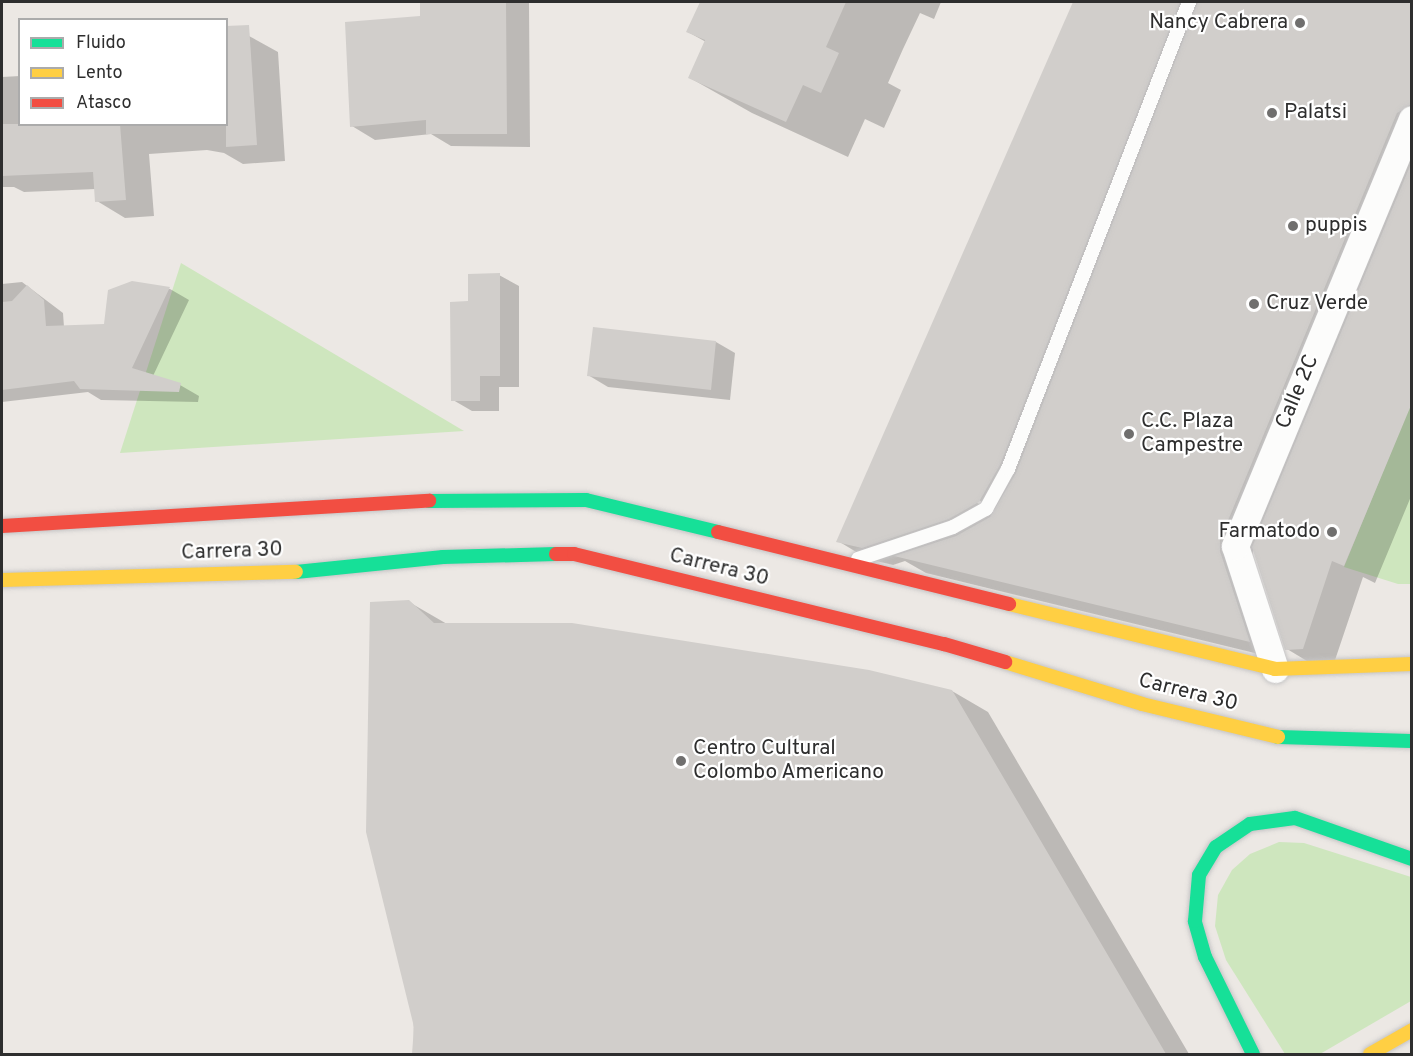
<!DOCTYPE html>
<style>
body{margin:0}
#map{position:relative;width:1413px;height:1056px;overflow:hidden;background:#ece8e4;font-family:Overpass,sans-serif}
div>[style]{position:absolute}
.green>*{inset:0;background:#cee6be}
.shadow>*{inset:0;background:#0003}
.building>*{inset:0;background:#d1cecb}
.roads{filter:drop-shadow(0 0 2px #c5c4c5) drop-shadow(0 0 2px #c5c4c5)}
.lane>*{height:14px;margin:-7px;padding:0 7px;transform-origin:7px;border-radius:7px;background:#fcfcfb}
.street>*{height:27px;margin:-13.5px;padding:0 13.5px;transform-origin:13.5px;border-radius:13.5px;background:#fcfcfb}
.fast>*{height:14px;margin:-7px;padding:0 7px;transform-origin:7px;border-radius:7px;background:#16e098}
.slow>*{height:14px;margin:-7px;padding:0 7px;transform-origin:7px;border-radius:7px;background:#ffcf43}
.jam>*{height:14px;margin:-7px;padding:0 7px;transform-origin:7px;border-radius:7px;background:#f24e42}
.dots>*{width:16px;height:16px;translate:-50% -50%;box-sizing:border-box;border:3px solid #fff;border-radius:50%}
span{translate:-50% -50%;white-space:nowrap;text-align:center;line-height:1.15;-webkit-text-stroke:4.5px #fff;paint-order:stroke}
.poi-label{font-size:21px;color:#2e2e2e}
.right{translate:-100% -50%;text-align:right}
.left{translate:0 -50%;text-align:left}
.street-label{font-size:21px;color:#2e2e2e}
.frame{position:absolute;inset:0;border:3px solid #2e2e2e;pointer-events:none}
.legend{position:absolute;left:18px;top:18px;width:210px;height:108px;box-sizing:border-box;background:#fff;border:2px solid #ababab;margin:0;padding:8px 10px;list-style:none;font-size:18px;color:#2e2e2e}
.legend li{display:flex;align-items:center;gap:12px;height:30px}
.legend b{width:30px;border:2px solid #ababab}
</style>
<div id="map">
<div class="green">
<div style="clip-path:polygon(181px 263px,464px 431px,120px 453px)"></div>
<div style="clip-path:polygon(1411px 403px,1411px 584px,1398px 584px,1344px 567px)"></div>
<div style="clip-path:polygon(1279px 842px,1304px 843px,1411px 877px,1411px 1001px,1320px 1054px,1285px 1054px,1226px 960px,1215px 926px,1218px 895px,1232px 870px,1250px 854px)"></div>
</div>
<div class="shadow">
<div style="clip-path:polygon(421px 2px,529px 2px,530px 147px,451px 146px,431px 134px,375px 140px,352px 126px,422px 17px)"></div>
<div style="clip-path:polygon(702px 2px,941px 2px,934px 19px,920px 13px,903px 49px,888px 83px,901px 90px,884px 128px,865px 119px,848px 157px,752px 113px,690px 78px,706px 42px,688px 32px)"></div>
<div style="clip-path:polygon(evenodd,1074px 2px,1412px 2px,1412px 494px,1375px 583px,1363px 577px,1333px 666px,1317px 667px,1287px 649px,1254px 549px,1251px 558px,1279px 659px,926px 573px,905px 561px,893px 565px,868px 559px,838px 541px,1074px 2px,974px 497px,995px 510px,995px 513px,972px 500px,974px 497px)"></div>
<div style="clip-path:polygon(249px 36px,278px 52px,285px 161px,243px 164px,224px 153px,207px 150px,149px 154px,154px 216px,125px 218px,97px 201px,96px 189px,24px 192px,14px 187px,2px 187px,2px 77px,20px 76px,20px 124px,226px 124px)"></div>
<div style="clip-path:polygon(499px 275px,519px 286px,519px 387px,499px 387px,499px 411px,472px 411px,453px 400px,470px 303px)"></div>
<div style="clip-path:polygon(22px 282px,63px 313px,64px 327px,106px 325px,126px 284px,170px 289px,189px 300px,153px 376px,180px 385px,199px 396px,198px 402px,101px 400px,88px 392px,2px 402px,2px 284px)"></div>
<div style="clip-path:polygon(716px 342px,735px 353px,730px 400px,608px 387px,588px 375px)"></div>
<div style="clip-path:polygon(409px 602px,447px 624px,952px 691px,988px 712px,1189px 1054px,414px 1054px)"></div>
</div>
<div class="building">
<div style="clip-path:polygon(420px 2px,506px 2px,507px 134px,426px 134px,426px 120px,350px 127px,345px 22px,420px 16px)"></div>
<div style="clip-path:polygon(700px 2px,846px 2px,826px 47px,839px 53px,821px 93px,803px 85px,786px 122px,688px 78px,705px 40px,686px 32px)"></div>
<div style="clip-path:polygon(1073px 2px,1180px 2px,1000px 465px,979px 502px,949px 519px,862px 548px,836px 542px)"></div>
<div style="clip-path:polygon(1198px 2px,1412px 2px,1412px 104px,1397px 113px,1220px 540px,1220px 551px,1250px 642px,894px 556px,956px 536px,990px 517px,1016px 473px)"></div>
<div style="clip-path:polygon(249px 25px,257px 145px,226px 147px,226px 26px)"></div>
<div style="clip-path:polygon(2px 124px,120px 124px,126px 200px,95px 202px,93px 172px,2px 176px)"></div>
<div style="clip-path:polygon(1412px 161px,1412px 403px,1344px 566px,1332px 561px,1303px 649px,1285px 650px,1252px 547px)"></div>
<div style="clip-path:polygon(500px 273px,500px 376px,480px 376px,480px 401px,451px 401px,450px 302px,468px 301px,468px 274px)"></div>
<div style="clip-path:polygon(132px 281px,170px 287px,132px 368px,181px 383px,179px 392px,80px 389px,74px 381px,2px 390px,2px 302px,12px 301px,27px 285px,44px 300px,46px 326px,104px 324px,108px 290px)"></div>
<div style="clip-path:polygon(593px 327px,716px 341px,711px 390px,587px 376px)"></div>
<div style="clip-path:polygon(409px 600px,434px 623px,572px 623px,869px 670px,952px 690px,1166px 1054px,412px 1054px,414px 1027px,366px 832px,370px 602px)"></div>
</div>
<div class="roads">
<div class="lane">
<div style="left:858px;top:559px;width:100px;rotate:-18.6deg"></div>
<div style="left:953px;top:527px;width:38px;rotate:-29deg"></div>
<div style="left:986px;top:509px;width:46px;rotate:-61.2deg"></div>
<div style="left:1008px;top:469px;width:501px;rotate:-68.81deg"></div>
</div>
<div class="street">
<div style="left:1275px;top:669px;width:129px;rotate:-108deg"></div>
<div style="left:1235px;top:546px;width:462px;rotate:-67.5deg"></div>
</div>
<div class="fast">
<div style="left:429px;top:501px;width:157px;rotate:-0.4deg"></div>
<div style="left:586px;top:500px;width:136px;rotate:13.6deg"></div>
<div style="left:296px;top:572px;width:148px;rotate:-5.8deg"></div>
<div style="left:443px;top:557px;width:113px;rotate:-1.5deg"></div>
<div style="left:1278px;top:737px;width:134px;rotate:1.7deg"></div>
<div style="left:1253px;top:1054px;width:108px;rotate:-116.3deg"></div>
<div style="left:1205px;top:957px;width:37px;rotate:-106deg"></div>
<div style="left:1195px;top:921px;width:46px;rotate:-85deg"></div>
<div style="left:1199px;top:875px;width:33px;rotate:-59deg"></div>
<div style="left:1216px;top:847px;width:41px;rotate:-34.1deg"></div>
<div style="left:1250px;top:824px;width:45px;rotate:-7.6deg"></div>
<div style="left:1295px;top:818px;width:124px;rotate:19.3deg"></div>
</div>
<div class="slow">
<div style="left:2px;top:580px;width:294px;rotate:-1.6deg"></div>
<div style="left:1009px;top:604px;width:274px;rotate:13.7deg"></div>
<div style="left:1275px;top:669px;width:137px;rotate:-2.1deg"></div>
<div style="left:1005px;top:662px;width:143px;rotate:17deg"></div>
<div style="left:1142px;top:704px;width:140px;rotate:13.6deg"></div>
<div style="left:1370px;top:1054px;width:48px;rotate:-29.7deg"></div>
</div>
<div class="jam">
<div style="left:2px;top:526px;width:428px;rotate:-3.4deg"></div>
<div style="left:718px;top:532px;width:300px;rotate:13.9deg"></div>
<div style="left:556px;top:554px;width:18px"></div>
<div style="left:574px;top:554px;width:381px;rotate:13.7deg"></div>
<div style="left:944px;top:644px;width:64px;rotate:16.4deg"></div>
</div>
</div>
<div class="dots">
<div style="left:1300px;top:23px;background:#706f6e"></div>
<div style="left:1272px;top:113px;background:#706f6e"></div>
<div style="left:1293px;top:226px;background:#706f6e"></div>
<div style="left:1254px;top:304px;background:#706f6e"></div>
<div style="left:1129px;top:434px;background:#706f6e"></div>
<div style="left:1332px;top:532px;background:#706f6e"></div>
<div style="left:681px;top:761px;background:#706f6e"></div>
</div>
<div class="poi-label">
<span class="right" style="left:1288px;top:23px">Nancy Cabrera</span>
<span class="left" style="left:1284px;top:113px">Palatsi</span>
<span class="left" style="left:1305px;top:226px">puppis</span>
<span class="left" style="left:1266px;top:304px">Cruz Verde</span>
<span class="left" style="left:1141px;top:434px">C.C. Plaza<br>Campestre</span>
<span class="right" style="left:1320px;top:532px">Farmatodo</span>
<span class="left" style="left:693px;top:761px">Centro Cultural<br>Colombo Americano</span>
</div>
<div class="street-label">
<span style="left:1298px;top:392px;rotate:-67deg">Calle 2C</span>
<span style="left:232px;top:552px;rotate:-2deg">Carrera 30</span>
<span style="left:719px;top:568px;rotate:14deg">Carrera 30</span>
<span style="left:1188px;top:693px;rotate:14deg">Carrera 30</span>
</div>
<div class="frame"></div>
<ul class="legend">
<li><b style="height:8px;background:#16e098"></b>Fluido</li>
<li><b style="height:8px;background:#ffcf43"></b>Lento</li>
<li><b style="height:8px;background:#f24e42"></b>Atasco</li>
</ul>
</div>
